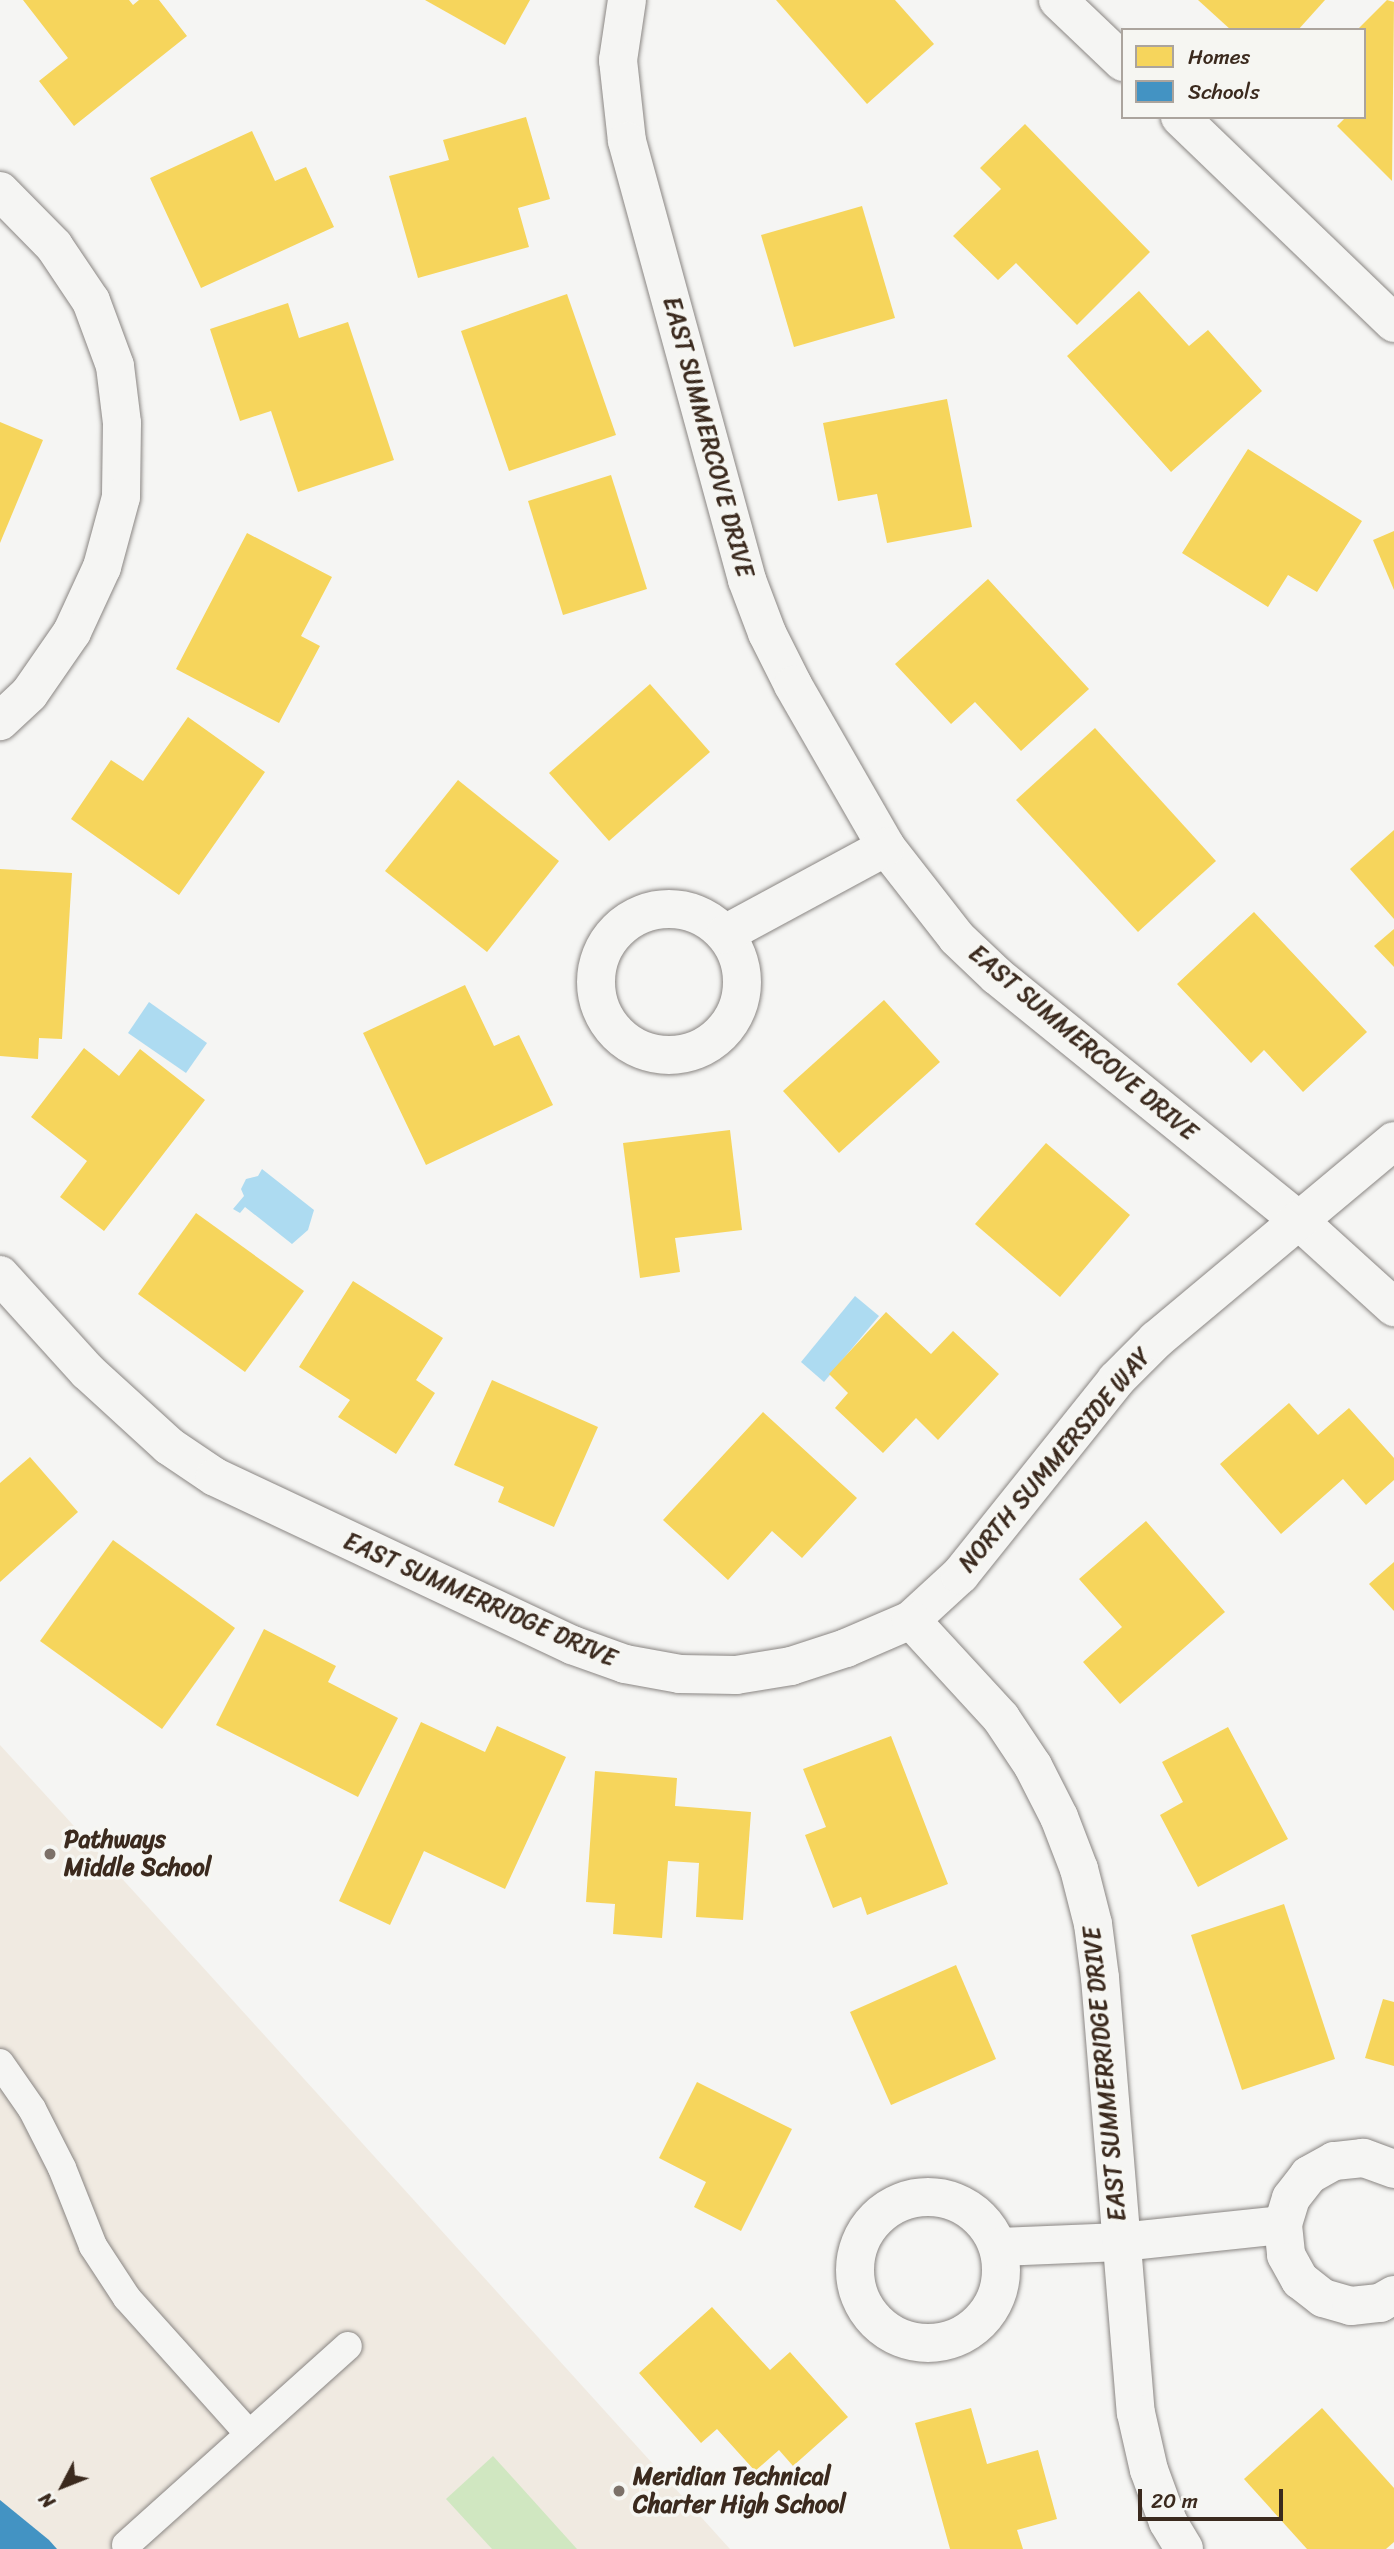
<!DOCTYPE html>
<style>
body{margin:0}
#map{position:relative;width:1394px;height:2549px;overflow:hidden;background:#f5f5f3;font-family:Sriracha,sans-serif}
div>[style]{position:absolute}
.built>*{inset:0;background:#f0eae1}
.green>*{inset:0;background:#d0e7c1}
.water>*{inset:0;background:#addbf1}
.homes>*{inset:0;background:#f6d55c}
.schools>*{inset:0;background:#4393c3}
.roads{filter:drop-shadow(0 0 2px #8a8683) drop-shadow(0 0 2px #8a8683)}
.service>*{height:28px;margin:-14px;padding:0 14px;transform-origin:14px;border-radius:14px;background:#f5f5f3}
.minor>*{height:38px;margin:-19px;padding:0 19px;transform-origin:19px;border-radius:19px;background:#f5f5f3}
.minor>.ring{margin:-19px;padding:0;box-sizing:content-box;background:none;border:38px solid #f5f5f3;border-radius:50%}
.dots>*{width:19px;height:19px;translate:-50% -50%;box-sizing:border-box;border:4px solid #f6f6f2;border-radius:50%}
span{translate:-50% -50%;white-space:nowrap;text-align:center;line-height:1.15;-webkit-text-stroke:7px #f6f6f2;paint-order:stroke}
.street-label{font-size:24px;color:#3b2a1e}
.poi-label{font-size:24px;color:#3b2a1e;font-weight:700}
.left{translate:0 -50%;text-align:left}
.legend{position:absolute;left:1121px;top:28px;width:245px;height:91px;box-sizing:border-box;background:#f6f6f2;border:2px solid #aba49d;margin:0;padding:9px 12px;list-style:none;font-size:21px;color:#3b2a1e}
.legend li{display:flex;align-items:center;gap:14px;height:35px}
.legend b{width:35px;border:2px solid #aba49d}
.north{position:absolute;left:28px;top:2451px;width:70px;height:70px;-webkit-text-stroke:5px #f6f6f2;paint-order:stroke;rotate:228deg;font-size:19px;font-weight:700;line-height:28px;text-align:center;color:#3b2a1e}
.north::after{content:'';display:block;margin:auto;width:24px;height:32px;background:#3b2a1e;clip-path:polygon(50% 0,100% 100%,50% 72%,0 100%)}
.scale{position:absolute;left:1138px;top:2489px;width:145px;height:32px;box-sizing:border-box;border:4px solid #3b2a1e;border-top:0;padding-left:9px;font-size:21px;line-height:24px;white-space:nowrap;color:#3b2a1e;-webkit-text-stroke:5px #f6f6f2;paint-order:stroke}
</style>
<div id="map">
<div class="built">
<div style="clip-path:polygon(0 1745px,199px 1963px,730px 2549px,0 2549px)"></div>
</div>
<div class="green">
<div style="clip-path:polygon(493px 2456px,577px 2549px,492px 2549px,446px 2499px)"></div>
</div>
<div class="water">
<div style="clip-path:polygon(149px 1002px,207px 1043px,186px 1073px,128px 1033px)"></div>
<div style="clip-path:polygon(262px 1169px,314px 1210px,308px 1230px,292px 1244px,245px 1207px,240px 1213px,233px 1209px,244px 1196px,241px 1189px,246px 1179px,258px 1176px)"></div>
<div style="clip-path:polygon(855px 1296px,879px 1316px,824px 1382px,801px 1362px)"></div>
</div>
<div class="homes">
<div style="clip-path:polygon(23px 0,129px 0,133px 5px,139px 0,159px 0,187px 36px,74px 126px,39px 81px,68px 58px)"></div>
<div style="clip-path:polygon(425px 0,530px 0,505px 45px)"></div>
<div style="clip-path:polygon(776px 0,895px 0,934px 44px,867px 104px)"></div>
<div style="clip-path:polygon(1198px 0,1325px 0,1298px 30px,1231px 30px)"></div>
<div style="clip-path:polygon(1387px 0,1394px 2px,1392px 181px,1337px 126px,1346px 117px,1364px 117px,1364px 30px,1357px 30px)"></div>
<div style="clip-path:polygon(526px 117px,550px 199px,518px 208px,529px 247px,418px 278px,389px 176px,449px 160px,443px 140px)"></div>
<div style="clip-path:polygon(1025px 124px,1150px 252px,1077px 325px,1016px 263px,998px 280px,953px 236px,1001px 189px,980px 168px)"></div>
<div style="clip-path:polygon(252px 131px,275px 181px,306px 167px,334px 227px,201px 288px,150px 178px)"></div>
<div style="clip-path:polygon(862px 206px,895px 318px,794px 347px,761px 235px)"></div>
<div style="clip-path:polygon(1139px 291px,1189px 346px,1208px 330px,1262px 391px,1171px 472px,1067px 356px)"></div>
<div style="clip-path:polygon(567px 294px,616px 435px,509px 471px,461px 331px)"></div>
<div style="clip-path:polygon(288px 303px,299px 338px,348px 322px,394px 460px,298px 492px,271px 411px,240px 421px,210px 329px)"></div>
<div style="clip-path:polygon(947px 399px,972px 527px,887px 543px,877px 494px,838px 501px,823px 423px)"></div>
<div style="clip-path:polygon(0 422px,43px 440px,0 543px)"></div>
<div style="clip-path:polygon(1248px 449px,1362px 521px,1317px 592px,1288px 575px,1268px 607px,1182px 553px)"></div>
<div style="clip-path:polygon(611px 475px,647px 589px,563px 615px,528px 501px)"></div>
<div style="clip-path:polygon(1394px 531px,1394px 590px,1373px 540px)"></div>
<div style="clip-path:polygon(247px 533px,332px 577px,301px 636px,320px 646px,279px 723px,176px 669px)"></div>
<div style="clip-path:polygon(988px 579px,1089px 689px,1021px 751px,975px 702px,951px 724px,895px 664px)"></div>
<div style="clip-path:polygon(650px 684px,710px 752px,609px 841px,549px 773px)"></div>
<div style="clip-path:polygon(188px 717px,265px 772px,179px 895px,71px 819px,111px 760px,143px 781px)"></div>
<div style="clip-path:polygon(1095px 728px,1216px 861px,1138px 932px,1016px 800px)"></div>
<div style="clip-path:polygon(458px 780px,559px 861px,487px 952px,385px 871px)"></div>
<div style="clip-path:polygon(1394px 830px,1394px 919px,1350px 869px)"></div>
<div style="clip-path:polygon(0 869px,72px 873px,62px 1039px,39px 1038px,38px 1059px,0 1056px)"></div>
<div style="clip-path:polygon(1254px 912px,1367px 1032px,1303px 1092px,1264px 1050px,1251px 1063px,1177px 984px)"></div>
<div style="clip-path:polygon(1394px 929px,1394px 967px,1374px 946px)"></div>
<div style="clip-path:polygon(465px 985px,494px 1046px,519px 1035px,553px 1105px,426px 1165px,363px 1033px)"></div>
<div style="clip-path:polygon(884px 1000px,940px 1062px,839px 1153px,783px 1091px)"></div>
<div style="clip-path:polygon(84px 1048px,119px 1076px,140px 1049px,205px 1100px,104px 1231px,60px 1197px,87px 1161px,31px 1117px)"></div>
<div style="clip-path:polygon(730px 1130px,742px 1230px,675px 1238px,680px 1272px,640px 1278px,623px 1143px)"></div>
<div style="clip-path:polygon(1046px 1143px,1130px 1215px,1060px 1297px,975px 1224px)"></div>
<div style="clip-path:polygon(196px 1213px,304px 1291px,245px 1372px,138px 1294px)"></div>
<div style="clip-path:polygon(353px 1281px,443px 1338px,416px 1380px,435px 1393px,396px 1454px,338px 1417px,350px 1400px,299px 1367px)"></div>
<div style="clip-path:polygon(886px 1312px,931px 1354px,953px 1331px,999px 1374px,938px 1440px,916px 1418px,883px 1453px,835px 1408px,848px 1393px,829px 1374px)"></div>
<div style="clip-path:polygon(492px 1380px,598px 1427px,554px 1527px,498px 1502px,504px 1487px,454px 1465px)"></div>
<div style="clip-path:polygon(1289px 1403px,1318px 1435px,1349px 1408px,1394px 1458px,1394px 1480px,1366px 1505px,1343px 1479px,1281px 1534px,1220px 1464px)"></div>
<div style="clip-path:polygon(763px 1412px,857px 1498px,802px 1558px,772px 1531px,728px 1580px,663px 1520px)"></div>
<div style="clip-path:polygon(30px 1457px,78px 1512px,0 1582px,0 1483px)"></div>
<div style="clip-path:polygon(1146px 1521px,1225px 1612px,1120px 1704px,1083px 1662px,1122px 1627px,1079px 1579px)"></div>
<div style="clip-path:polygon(113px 1540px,235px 1628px,162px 1729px,40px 1641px)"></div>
<div style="clip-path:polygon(1394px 1562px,1394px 1611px,1369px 1584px)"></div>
<div style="clip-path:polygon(264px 1629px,336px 1666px,328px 1682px,398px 1718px,358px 1797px,216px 1725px)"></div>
<div style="clip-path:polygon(421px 1722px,485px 1752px,497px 1726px,566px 1757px,505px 1889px,424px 1851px,390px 1925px,339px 1901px)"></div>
<div style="clip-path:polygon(1228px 1727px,1288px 1839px,1198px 1887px,1160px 1815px,1183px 1802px,1162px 1762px)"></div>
<div style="clip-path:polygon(891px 1736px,948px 1884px,867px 1915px,861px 1897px,833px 1908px,805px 1835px,826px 1827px,803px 1769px)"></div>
<div style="clip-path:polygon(595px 1771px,677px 1778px,675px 1806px,751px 1812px,743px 1920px,696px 1917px,699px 1863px,668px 1861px,662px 1938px,613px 1934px,615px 1904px,586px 1902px)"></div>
<div style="clip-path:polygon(1284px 1904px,1335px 2059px,1242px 2090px,1191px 1935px)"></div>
<div style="clip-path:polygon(956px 1965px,996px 2059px,891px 2105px,850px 2012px)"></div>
<div style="clip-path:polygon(1383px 1999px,1394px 2002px,1394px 2066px,1365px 2058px)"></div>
<div style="clip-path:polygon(697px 2082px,792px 2129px,741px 2231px,694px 2207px,706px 2182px,659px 2158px)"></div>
<div style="clip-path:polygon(712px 2307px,770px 2370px,790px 2352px,848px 2417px,793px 2466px,779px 2450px,755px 2471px,717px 2429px,701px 2443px,639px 2373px)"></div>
<div style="clip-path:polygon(971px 2408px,987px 2464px,1038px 2450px,1057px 2519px,1017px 2530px,1023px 2549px,950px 2549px,915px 2423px)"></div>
<div style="clip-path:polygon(1322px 2408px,1394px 2488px,1394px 2542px,1386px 2549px,1307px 2549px,1244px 2479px)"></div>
</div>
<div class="schools">
<div style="clip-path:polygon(0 2500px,49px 2540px,57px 2549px,0 2549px)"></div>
</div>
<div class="roads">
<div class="service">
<div style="left:0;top:2063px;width:56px;rotate:55.2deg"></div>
<div style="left:32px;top:2109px;width:66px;rotate:63deg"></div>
<div style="left:62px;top:2168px;width:84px;rotate:68.3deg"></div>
<div style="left:93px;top:2246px;width:62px;rotate:56.8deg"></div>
<div style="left:127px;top:2298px;width:183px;rotate:48.1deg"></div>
<div style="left:126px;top:2545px;width:298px;rotate:-41.9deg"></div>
</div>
<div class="minor">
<div style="left:627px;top:0;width:61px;rotate:98.5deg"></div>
<div style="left:618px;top:60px;width:81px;rotate:83.7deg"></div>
<div style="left:627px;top:141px;width:455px;rotate:74.7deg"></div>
<div style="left:747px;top:580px;width:57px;rotate:69.3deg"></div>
<div style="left:767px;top:633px;width:58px;rotate:63.4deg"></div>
<div style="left:793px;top:685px;width:187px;rotate:60.1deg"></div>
<div style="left:886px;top:847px;width:115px;rotate:52deg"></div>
<div style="left:957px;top:938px;width:55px;rotate:43.5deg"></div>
<div style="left:997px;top:976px;width:387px;rotate:39deg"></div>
<div style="left:1298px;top:1220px;width:130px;rotate:42.2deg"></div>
<div style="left:1058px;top:0;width:90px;rotate:43.6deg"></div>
<div style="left:1180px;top:117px;width:297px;rotate:43.9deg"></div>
<div style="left:0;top:191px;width:77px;rotate:45.5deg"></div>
<div style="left:54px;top:246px;width:66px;rotate:56.1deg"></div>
<div style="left:91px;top:301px;width:69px;rotate:69.7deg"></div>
<div style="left:115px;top:366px;width:57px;rotate:83deg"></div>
<div style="left:122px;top:423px;width:74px;rotate:90.8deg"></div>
<div style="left:121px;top:497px;width:73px;rotate:105.2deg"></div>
<div style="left:102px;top:567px;width:72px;rotate:114.8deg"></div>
<div style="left:72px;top:632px;width:75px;rotate:124.7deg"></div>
<div style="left:29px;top:694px;width:40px;rotate:137deg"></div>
<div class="ring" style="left:596px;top:909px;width:108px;height:108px"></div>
<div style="left:725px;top:934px;width:183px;rotate:-28.4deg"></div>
<div style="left:0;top:1275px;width:130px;rotate:47.8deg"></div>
<div style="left:87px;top:1371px;width:111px;rotate:42.4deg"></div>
<div style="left:169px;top:1446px;width:55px;rotate:34deg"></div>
<div style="left:215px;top:1477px;width:395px;rotate:25.2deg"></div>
<div style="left:572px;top:1645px;width:56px;rotate:19.7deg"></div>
<div style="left:625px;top:1664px;width:56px;rotate:10.3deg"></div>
<div style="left:680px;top:1674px;width:56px;rotate:1deg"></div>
<div style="left:736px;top:1675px;width:56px;rotate:-9.3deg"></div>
<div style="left:791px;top:1666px;width:58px;rotate:-18.1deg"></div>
<div style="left:846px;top:1648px;width:71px;rotate:-23.3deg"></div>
<div style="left:911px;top:1620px;width:67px;rotate:-42.6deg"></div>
<div style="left:960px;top:1575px;width:250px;rotate:-51.3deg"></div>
<div style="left:1116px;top:1380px;width:57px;rotate:-45deg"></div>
<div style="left:1156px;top:1340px;width:310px;rotate:-39.9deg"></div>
<div style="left:911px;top:1620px;width:133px;rotate:47.4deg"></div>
<div style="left:1001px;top:1718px;width:58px;rotate:56.3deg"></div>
<div style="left:1033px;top:1766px;width:57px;rotate:63deg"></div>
<div style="left:1059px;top:1817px;width:56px;rotate:69deg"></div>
<div style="left:1079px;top:1869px;width:57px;rotate:75.7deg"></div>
<div style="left:1093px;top:1924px;width:54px;rotate:82.6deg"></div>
<div style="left:1100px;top:1978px;width:436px;rotate:85.3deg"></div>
<div style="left:1136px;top:2413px;width:58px;rotate:77.2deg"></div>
<div style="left:1149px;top:2470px;width:55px;rotate:69.9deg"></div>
<div style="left:1168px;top:2522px;width:31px;rotate:59deg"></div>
<div style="left:1394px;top:2169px;width:33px;rotate:-160deg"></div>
<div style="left:1363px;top:2158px;width:29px;rotate:174deg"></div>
<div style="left:1334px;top:2161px;width:29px;rotate:151deg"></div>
<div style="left:1309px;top:2175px;width:29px;rotate:128deg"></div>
<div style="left:1291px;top:2198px;width:28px;rotate:107deg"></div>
<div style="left:1283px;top:2225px;width:30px;rotate:84deg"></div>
<div style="left:1286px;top:2255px;width:29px;rotate:61deg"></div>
<div style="left:1300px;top:2280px;width:29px;rotate:38deg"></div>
<div style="left:1323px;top:2298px;width:29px;rotate:16deg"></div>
<div style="left:1351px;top:2306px;width:29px;rotate:-6deg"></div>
<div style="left:1380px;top:2303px;width:16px;rotate:-30deg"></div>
<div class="ring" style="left:855px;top:2197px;width:108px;height:108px"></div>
<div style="left:999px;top:2247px;width:122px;rotate:-2.3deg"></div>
<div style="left:1121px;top:2242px;width:163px;rotate:-6deg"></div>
</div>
</div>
<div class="dots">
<div style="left:50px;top:1854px;background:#7c7169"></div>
<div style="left:619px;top:2491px;background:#7c7169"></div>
</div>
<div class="street-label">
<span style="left:708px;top:437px;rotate:75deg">EAST SUMMERCOVE DRIVE</span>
<span style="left:1083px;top:1043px;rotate:40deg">EAST SUMMERCOVE DRIVE</span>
<span style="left:1055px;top:1460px;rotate:-50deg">NORTH SUMMERSIDE WAY</span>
<span style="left:480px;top:1600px;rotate:24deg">EAST SUMMERRIDGE DRIVE</span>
<span style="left:1105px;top:2074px;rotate:-95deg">EAST SUMMERRIDGE DRIVE</span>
</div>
<div class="poi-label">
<span class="left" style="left:64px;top:1854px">Pathways<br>Middle School</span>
<span class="left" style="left:633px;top:2491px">Meridian Technical<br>Charter High School</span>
</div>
<ul class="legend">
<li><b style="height:19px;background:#f6d55c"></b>Homes</li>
<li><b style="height:19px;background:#4393c3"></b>Schools</li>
</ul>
<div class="north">N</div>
<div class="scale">20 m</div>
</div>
